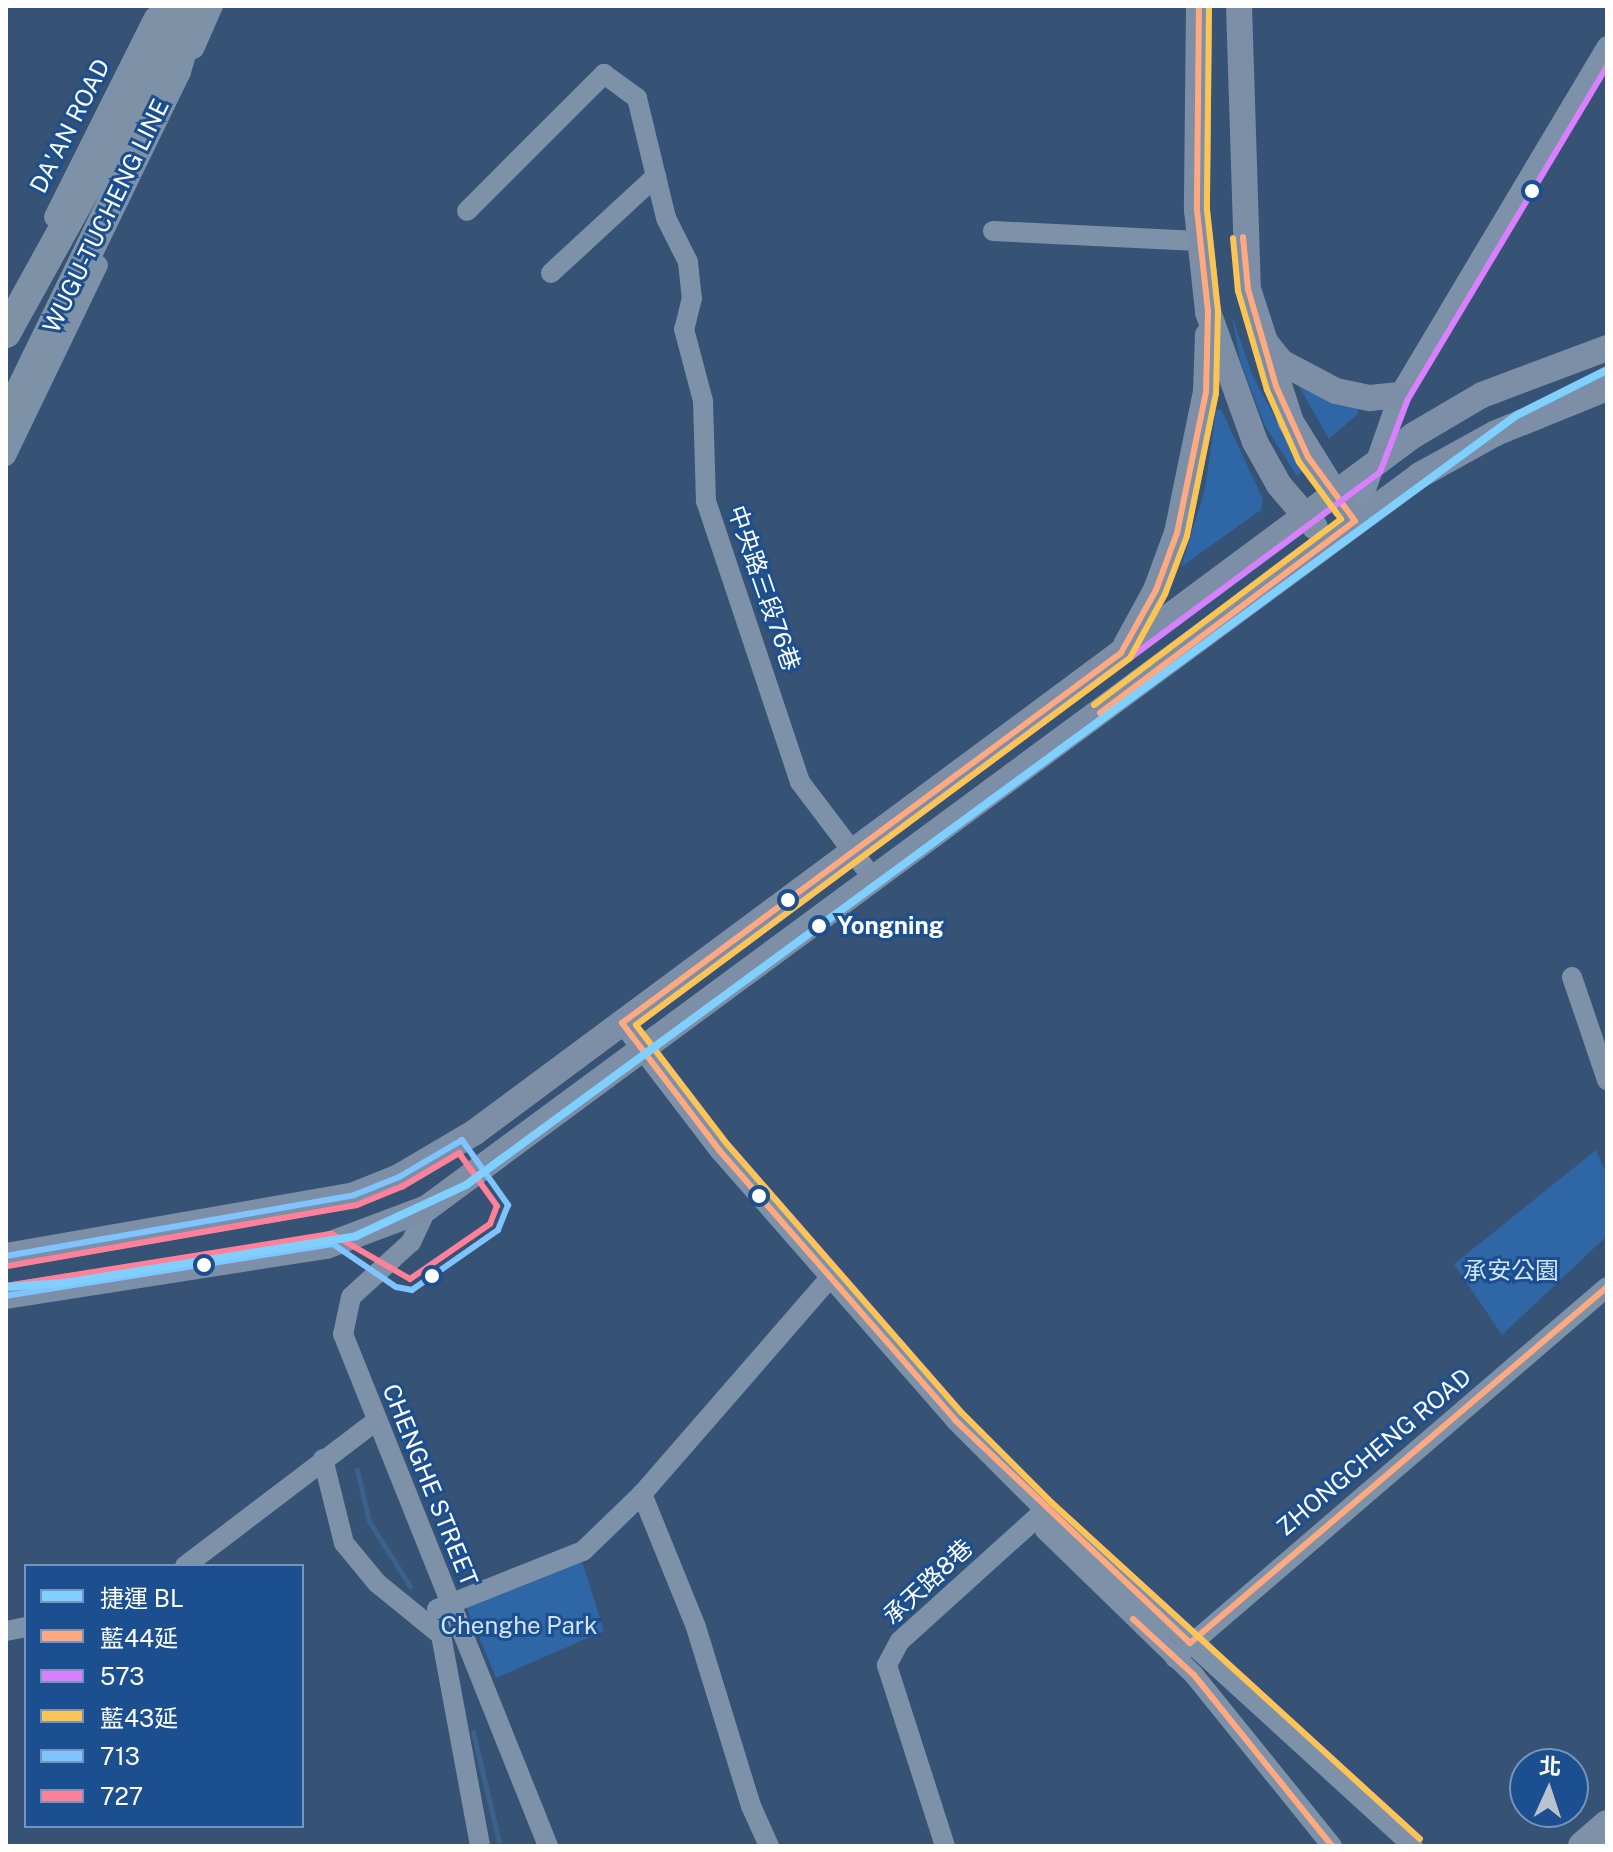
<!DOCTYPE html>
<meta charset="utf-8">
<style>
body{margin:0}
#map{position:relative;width:1613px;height:1852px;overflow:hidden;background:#365274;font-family:"Public Sans","Noto Sans TC",sans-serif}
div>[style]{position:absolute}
.green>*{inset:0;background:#2f66a5}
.stream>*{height:5px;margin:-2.5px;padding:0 2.5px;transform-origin:2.5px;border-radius:2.5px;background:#3b618d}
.minor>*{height:20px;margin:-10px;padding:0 10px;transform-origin:10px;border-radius:10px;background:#7d92a8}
.major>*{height:26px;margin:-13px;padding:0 13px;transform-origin:13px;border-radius:13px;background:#7d8ea7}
.highway>*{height:30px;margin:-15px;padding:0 15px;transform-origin:15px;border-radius:15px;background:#7e92a7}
.bus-1>*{height:6px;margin:-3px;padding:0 3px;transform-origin:3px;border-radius:3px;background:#ffa980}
.bus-2>*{height:6px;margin:-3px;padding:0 3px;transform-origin:3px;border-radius:3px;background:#d880ff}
.bus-3>*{height:6px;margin:-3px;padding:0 3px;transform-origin:3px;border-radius:3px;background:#fcc553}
.bus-4>*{height:6px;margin:-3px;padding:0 3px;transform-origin:3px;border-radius:3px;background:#80c4ff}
.bus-5>*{height:6px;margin:-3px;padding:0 3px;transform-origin:3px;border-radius:3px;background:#ff8098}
.metro-1>*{height:8px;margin:-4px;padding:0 4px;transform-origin:4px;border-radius:4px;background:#80d0ff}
.dots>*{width:22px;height:22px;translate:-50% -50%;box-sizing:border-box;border:4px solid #1b4f8f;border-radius:50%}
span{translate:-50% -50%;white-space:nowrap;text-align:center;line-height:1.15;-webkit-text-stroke:6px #1b4f8f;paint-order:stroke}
.street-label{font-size:24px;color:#fff}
.stop-label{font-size:24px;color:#fff;font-weight:700}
.left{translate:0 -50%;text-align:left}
.park-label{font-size:24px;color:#cfe3fa}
.frame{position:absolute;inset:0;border:8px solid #fff;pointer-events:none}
.legend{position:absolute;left:24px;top:1564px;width:280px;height:264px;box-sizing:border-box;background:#1b4f8f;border:2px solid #7695bc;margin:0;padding:10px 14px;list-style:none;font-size:24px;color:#fff}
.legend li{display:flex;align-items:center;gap:16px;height:40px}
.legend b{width:40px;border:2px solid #7695bc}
.north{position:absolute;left:1509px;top:1748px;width:80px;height:80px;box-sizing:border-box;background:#1b4f8f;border:2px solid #7695bc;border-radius:50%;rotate:3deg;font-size:22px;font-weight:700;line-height:32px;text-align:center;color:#fff}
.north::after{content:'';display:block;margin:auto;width:28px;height:36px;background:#b9c2ce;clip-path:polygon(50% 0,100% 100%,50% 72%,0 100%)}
</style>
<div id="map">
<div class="green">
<div style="clip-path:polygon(1232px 316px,1252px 374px,1303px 471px,1297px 476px,1265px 426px,1240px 360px)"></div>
<div style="clip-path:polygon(1297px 383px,1358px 406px,1358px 414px,1329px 439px)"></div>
<div style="clip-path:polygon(1221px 409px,1263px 499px,1261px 510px,1181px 567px,1205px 489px,1216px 411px)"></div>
<div style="clip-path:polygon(1596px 1150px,1607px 1175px,1607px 1236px,1502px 1335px,1454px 1264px)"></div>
<div style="clip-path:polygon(581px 1558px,604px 1631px,496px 1678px,466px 1606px)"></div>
</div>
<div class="stream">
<div style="left:357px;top:1470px;width:52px;rotate:76.8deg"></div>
<div style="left:369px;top:1521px;width:77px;rotate:57.8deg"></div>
<div style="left:473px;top:1732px;width:117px;rotate:76.7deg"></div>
</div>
<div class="minor">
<div style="left:194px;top:49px;width:47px;rotate:-66.2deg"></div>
<div style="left:467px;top:211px;width:194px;rotate:-45deg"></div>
<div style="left:604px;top:74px;width:41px;rotate:36deg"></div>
<div style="left:637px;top:98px;width:123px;rotate:76.4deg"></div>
<div style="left:666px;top:218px;width:49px;rotate:63.4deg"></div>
<div style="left:688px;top:262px;width:36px;rotate:84deg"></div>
<div style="left:692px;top:298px;width:32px;rotate:104deg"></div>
<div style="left:684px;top:329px;width:74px;rotate:75.2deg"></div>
<div style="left:703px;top:401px;width:100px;rotate:88.3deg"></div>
<div style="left:706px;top:501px;width:296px;rotate:71.5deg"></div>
<div style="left:800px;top:782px;width:124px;rotate:52.9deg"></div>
<div style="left:54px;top:217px;width:224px;rotate:-63.4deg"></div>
<div style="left:993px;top:231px;width:205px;rotate:2.8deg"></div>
<div style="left:551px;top:273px;width:143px;rotate:-42.7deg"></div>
<div style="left:6px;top:456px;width:212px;rotate:-64.3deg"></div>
<div style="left:1355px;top:521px;width:133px;rotate:-70.8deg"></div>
<div style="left:1399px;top:395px;width:406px;rotate:-59.2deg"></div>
<div style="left:1572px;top:977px;width:109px;rotate:71.2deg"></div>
<div style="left:622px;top:1023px;width:160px;rotate:52.6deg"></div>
<div style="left:719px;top:1150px;width:359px;rotate:48.8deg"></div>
<div style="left:955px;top:1420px;width:127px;rotate:45deg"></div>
<div style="left:1045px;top:1510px;width:498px;rotate:42.4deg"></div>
<div style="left:427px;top:1208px;width:38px;rotate:115deg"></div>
<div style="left:411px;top:1242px;width:81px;rotate:137.5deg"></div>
<div style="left:351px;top:1297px;width:38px;rotate:102deg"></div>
<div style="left:343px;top:1334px;width:552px;rotate:68.18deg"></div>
<div style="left:323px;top:1459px;width:87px;rotate:76deg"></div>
<div style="left:344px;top:1543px;width:52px;rotate:50.5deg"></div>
<div style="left:377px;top:1583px;width:82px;rotate:39.1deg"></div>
<div style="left:441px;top:1635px;width:215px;rotate:79.5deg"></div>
<div style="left:1045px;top:1510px;width:20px;rotate:90deg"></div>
<div style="left:1045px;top:1530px;width:208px;rotate:44.2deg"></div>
<div style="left:1194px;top:1675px;width:220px;rotate:51.1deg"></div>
<div style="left:185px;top:1566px;width:240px;rotate:-37.2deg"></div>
<div style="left:437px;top:1609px;width:157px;rotate:-21.7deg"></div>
<div style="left:583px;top:1551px;width:82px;rotate:-44deg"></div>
<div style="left:6px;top:1631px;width:20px;rotate:-11deg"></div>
<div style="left:1175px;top:1658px;width:569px;rotate:-40.66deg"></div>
<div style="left:769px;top:1846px;width:44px;rotate:-114.2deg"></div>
<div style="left:751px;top:1806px;width:187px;rotate:-107.1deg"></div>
<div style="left:696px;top:1627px;width:144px;rotate:-112.1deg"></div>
<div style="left:642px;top:1494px;width:286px;rotate:-49deg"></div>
<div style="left:945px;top:1846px;width:190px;rotate:-107.8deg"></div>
<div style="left:887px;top:1665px;width:27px;rotate:-62deg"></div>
<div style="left:900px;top:1641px;width:195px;rotate:-42.1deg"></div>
</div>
<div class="major">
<div style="left:1199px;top:6px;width:204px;rotate:90.6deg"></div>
<div style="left:1197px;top:210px;width:103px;rotate:83.8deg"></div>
<div style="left:1208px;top:312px;width:138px;rotate:70.1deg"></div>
<div style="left:1255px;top:442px;width:49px;rotate:60.8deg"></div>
<div style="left:1279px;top:485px;width:55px;rotate:49.4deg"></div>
<div style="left:1239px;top:6px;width:283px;rotate:88.2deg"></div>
<div style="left:1248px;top:289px;width:140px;rotate:72.1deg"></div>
<div style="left:1291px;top:422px;width:99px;rotate:58.2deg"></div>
<div style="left:1265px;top:342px;width:26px;rotate:51deg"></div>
<div style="left:1281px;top:362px;width:62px;rotate:27.8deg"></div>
<div style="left:1336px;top:391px;width:35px;rotate:12deg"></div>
<div style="left:1370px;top:398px;width:29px;rotate:-6deg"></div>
<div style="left:1126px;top:645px;width:63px;rotate:-61.4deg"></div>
<div style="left:1156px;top:590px;width:61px;rotate:-69.8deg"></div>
<div style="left:1177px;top:533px;width:144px;rotate:-78.4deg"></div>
<div style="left:1206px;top:392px;width:57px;rotate:-88deg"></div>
<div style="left:6px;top:1256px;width:353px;rotate:-9.9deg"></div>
<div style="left:354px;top:1195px;width:48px;rotate:-21.8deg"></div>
<div style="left:399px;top:1177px;width:88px;rotate:-30.6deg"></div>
<div style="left:475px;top:1132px;width:1169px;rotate:-36.59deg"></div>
<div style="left:1414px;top:435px;width:79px;rotate:-30.5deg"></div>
<div style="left:1482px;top:395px;width:134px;rotate:-20.6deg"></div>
<div style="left:6px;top:1296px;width:324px;rotate:-8.9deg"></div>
<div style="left:326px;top:1246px;width:108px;rotate:-20.6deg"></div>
<div style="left:427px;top:1208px;width:1234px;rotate:-36.43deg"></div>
<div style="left:1420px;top:475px;width:87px;rotate:-28.9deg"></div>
<div style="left:1496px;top:433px;width:120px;rotate:-22.1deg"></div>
</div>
<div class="highway">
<div style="left:6px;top:333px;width:277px;rotate:-61.1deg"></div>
<div style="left:140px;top:90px;width:90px;rotate:-69.7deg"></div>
<div style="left:6px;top:421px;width:389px;rotate:-64.1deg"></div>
<div style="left:176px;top:71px;width:68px;rotate:-73.7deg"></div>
<div style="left:1583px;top:1846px;width:32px;rotate:-41deg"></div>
</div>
<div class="bus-1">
<div style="left:1199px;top:6px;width:204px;rotate:90.6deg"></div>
<div style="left:1197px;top:210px;width:103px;rotate:83.8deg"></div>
<div style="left:1208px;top:312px;width:80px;rotate:91.4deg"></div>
<div style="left:1206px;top:392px;width:144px;rotate:101.6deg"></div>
<div style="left:1177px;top:533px;width:61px;rotate:110.2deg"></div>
<div style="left:1156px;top:590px;width:72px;rotate:119.1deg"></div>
<div style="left:1121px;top:653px;width:621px;rotate:143.44deg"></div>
<div style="left:622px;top:1023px;width:160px;rotate:52.6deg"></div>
<div style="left:719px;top:1150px;width:359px;rotate:48.8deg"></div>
<div style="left:955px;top:1420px;width:324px;rotate:43.5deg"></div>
<div style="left:1190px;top:1643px;width:548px;rotate:-40.49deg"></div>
<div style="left:1100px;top:713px;width:319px;rotate:-37deg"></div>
<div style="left:1355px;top:521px;width:79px;rotate:-126.3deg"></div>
<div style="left:1308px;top:457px;width:78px;rotate:-114.3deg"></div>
<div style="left:1276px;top:386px;width:101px;rotate:-106.1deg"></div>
<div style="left:1248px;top:289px;width:52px;rotate:-95.5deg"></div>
<div style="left:1133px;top:1619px;width:83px;rotate:42.6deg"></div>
<div style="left:1194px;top:1675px;width:220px;rotate:51.1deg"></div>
</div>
<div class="bus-2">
<div style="left:1420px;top:1839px;width:498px;rotate:-137.6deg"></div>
<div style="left:1052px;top:1503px;width:127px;rotate:-135deg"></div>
<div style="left:962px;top:1413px;width:357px;rotate:-131.1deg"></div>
<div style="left:727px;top:1144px;width:150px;rotate:-127.4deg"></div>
<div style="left:636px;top:1025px;width:927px;rotate:-36.62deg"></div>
<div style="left:1380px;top:472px;width:78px;rotate:-69deg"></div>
<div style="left:1408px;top:399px;width:388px;rotate:-59.1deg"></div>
</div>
<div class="bus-3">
<div style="left:1209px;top:6px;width:204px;rotate:90.6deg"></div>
<div style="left:1207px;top:210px;width:102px;rotate:83.8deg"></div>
<div style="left:1218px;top:311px;width:82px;rotate:91.4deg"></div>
<div style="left:1216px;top:393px;width:146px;rotate:101.5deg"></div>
<div style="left:1187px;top:536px;width:62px;rotate:110.8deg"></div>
<div style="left:1165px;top:594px;width:73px;rotate:118.7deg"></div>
<div style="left:1130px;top:658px;width:615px;rotate:143.39deg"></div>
<div style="left:636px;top:1025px;width:150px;rotate:52.6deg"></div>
<div style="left:727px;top:1144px;width:357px;rotate:48.9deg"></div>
<div style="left:962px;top:1413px;width:127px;rotate:45deg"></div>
<div style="left:1052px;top:1503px;width:498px;rotate:42.4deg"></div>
<div style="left:1094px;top:705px;width:309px;rotate:-37deg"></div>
<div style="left:1341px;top:519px;width:71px;rotate:-126.4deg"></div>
<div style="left:1299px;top:462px;width:79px;rotate:-114deg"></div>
<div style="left:1267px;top:390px;width:103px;rotate:-106.3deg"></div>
<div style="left:1238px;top:291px;width:53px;rotate:-95.4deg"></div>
</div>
<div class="bus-4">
<div style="left:6px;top:1256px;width:353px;rotate:-9.9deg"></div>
<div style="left:354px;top:1195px;width:48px;rotate:-21.8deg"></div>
<div style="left:399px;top:1177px;width:73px;rotate:-30.4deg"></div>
<div style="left:462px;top:1140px;width:80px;rotate:54.7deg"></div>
<div style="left:508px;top:1205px;width:27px;rotate:112deg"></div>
<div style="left:498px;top:1230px;width:105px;rotate:145.1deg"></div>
<div style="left:412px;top:1290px;width:16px;rotate:-169deg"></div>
<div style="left:396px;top:1287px;width:76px;rotate:-145.7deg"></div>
<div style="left:333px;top:1244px;width:331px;rotate:171deg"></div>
</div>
<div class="bus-5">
<div style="left:6px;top:1286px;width:330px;rotate:-9.1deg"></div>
<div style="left:332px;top:1234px;width:90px;rotate:30deg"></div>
<div style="left:410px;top:1279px;width:97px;rotate:-34.5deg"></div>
<div style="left:490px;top:1224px;width:19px;rotate:-69deg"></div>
<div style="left:497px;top:1206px;width:65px;rotate:-125.6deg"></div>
<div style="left:459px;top:1153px;width:65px;rotate:149.5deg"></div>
<div style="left:403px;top:1186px;width:50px;rotate:157.6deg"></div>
<div style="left:357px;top:1205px;width:354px;rotate:170.1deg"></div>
</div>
<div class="metro-1">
<div style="left:6px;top:1287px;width:58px;rotate:-3.9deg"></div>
<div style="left:64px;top:1283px;width:296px;rotate:-9.1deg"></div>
<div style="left:356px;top:1236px;width:121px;rotate:-24.9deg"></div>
<div style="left:466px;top:1185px;width:1303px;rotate:-36.23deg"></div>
<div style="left:1517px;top:415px;width:101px;rotate:-26.6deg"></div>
</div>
<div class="dots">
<div style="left:1532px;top:191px;background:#fff"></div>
<div style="left:788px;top:900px;background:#fff"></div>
<div style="left:819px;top:926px;background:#fff"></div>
<div style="left:759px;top:1196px;background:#fff"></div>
<div style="left:204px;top:1265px;background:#fff"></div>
<div style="left:432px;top:1276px;background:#fff"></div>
</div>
<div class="street-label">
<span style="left:70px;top:126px;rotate:-63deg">DA'AN ROAD</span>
<span style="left:106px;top:216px;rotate:-64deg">WUGU-TUCHENG LINE</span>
<span style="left:764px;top:588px;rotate:71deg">中央路三段76巷</span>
<span style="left:1374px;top:1452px;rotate:-40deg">ZHONGCHENG ROAD</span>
<span style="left:430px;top:1485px;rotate:68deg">CHENGHE STREET</span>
<span style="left:928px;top:1582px;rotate:-43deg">承天路8巷</span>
</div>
<div class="stop-label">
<span class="left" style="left:837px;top:926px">Yongning</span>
</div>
<div class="park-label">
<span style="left:1511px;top:1271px">承安公園</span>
<span style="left:519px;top:1626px">Chenghe Park</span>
</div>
<div class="frame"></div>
<ul class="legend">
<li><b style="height:10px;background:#80d0ff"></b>捷運 BL</li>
<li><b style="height:10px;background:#ffa980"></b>藍44延</li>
<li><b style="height:10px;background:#d880ff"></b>573</li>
<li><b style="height:10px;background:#fcc553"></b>藍43延</li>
<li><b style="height:10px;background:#80c4ff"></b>713</li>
<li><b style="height:10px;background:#ff8098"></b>727</li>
</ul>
<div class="north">北</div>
</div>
